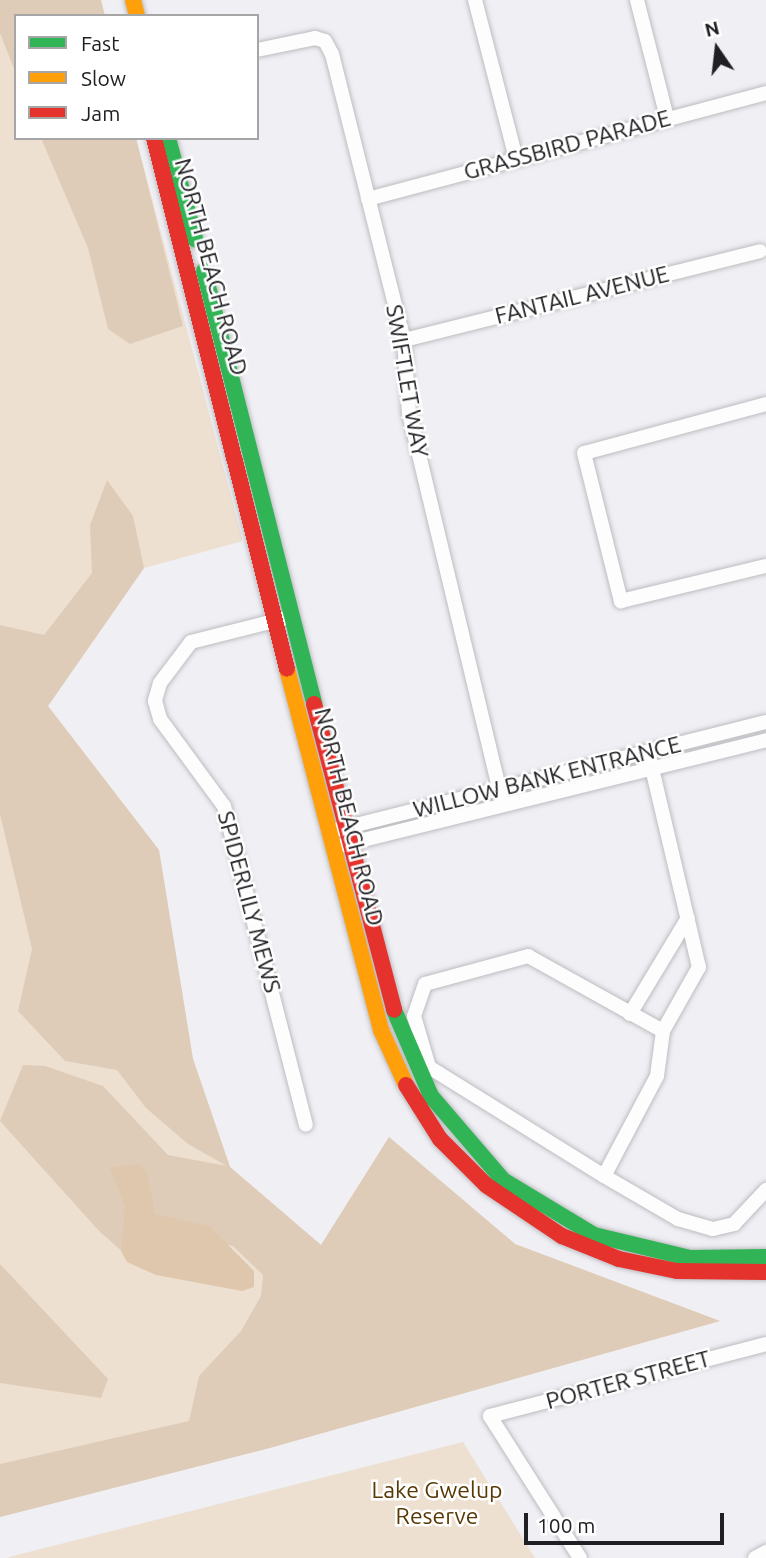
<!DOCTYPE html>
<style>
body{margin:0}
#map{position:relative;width:766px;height:1558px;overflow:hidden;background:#efeff4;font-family:Ubuntu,sans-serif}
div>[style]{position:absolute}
.green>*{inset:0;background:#ede0d1}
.forest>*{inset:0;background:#deccb8}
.water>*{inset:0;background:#dec7ac}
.roads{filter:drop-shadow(0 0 2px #bdbdc1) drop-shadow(0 0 2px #bdbdc1)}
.street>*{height:14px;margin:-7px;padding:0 7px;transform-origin:7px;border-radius:7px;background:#fdfdfd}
.fast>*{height:16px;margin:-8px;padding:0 8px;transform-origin:8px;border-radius:8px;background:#30b455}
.slow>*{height:16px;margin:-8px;padding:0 8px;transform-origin:8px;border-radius:8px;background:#ff9f0a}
.jam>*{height:16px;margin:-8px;padding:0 8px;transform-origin:8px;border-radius:8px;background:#e5322d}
span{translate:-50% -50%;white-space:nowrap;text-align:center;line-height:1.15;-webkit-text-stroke:5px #fff;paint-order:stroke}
.street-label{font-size:23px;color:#202024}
.park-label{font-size:23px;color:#583803}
.legend{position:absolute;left:14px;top:14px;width:245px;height:126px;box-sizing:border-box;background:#fff;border:2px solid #a6a6a7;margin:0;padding:9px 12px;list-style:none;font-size:21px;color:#202024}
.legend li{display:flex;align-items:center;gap:14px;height:35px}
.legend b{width:35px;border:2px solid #a6a6a7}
.north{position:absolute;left:682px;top:14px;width:70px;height:70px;-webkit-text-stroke:5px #fff;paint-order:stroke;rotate:346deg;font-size:19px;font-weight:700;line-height:28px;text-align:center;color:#202024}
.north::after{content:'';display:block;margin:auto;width:24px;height:32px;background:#202024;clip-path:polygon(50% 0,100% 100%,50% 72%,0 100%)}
.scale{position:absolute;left:524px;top:1513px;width:200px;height:32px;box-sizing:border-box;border:4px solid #202024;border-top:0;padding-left:9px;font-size:21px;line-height:24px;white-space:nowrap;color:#202024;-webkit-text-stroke:5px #fff;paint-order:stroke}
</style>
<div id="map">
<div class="green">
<div style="clip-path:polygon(0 0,101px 0,105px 16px,16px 16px,16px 138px,136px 138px,243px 541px,144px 568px,48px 706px,159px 850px,193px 1059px,230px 1167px,321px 1245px,389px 1137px,515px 1244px,720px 1321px,266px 1449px,0 1517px)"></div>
<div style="clip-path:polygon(463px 1442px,535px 1558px,7px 1558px,17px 1555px)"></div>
</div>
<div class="forest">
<div style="clip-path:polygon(0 0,101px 0,105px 16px,16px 16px,16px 74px,0 33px)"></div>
<div style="clip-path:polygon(41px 138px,136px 138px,183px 326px,130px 344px,108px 329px,88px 248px)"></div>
<div style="clip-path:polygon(107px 480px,133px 516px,144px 568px,48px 706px,159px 850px,193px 1059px,230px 1167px,321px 1245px,389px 1137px,515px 1244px,720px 1321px,266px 1449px,0 1517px,0 1464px,189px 1421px,199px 1376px,241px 1331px,261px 1296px,263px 1275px,233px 1246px,183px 1238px,142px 1269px,99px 1231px,0 1121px,23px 1065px,45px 1066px,103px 1086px,168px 1155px,227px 1166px,188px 1144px,146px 1108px,117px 1070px,65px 1061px,18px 1011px,32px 949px,0 814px,0 625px,44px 635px,92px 573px,90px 525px)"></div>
<div style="clip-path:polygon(0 1264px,108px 1379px,101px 1398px,0 1383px)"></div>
</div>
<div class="water">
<div style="clip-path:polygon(139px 1164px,147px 1172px,155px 1214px,209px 1226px,254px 1271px,254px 1287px,242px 1291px,156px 1275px,127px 1262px,121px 1251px,125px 1206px,110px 1168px)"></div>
</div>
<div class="roads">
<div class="street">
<div style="left:475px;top:0;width:164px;rotate:75.5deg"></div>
<div style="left:637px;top:0;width:122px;rotate:75.7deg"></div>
<div style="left:257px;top:50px;width:59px;rotate:-11.7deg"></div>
<div style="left:315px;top:38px;width:10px;rotate:17deg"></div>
<div style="left:325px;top:41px;width:15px;rotate:62deg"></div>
<div style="left:332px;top:54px;width:295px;rotate:75.9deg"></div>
<div style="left:404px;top:340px;width:73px;rotate:86.1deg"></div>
<div style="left:409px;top:413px;width:403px;rotate:76.5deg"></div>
<div style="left:368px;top:199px;width:412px;rotate:-14.9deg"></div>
<div style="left:404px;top:340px;width:367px;rotate:-14deg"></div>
<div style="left:766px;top:404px;width:188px;rotate:164.9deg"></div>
<div style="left:584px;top:453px;width:153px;rotate:76deg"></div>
<div style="left:621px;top:601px;width:149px;rotate:-13.6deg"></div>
<div style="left:282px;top:619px;width:94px;rotate:165.8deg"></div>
<div style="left:191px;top:642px;width:51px;rotate:127.1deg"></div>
<div style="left:160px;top:683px;width:19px;rotate:106deg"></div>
<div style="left:155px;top:701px;width:19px;rotate:74deg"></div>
<div style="left:160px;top:719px;width:108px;rotate:53.7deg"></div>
<div style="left:224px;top:806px;width:329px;rotate:75.6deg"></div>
<div style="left:650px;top:760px;width:213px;rotate:76.7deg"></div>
<div style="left:699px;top:967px;width:73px;rotate:119.4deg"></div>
<div style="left:336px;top:830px;width:443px;rotate:-14.1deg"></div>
<div style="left:343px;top:845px;width:436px;rotate:-13.9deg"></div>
<div style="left:528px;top:956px;width:154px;rotate:29.1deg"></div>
<div style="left:663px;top:1031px;width:45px;rotate:97.6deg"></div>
<div style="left:657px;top:1076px;width:113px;rotate:117.9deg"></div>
<div style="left:604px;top:1176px;width:206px;rotate:-148.1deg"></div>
<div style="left:429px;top:1067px;width:53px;rotate:-106.4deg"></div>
<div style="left:414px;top:1016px;width:34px;rotate:-71deg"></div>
<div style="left:425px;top:984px;width:107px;rotate:-15.2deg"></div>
<div style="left:630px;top:1014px;width:112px;rotate:-58.9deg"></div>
<div style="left:604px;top:1176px;width:86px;rotate:30.2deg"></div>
<div style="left:678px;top:1219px;width:36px;rotate:16deg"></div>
<div style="left:713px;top:1229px;width:22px;rotate:-13deg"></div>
<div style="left:734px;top:1224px;width:47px;rotate:-46.7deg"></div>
<div style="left:580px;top:1558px;width:168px;rotate:-122.4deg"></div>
<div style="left:490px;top:1416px;width:285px;rotate:-14.6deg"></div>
<div style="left:755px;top:1558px;width:13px;rotate:-29deg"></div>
</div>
<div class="fast">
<div style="left:168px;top:138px;width:105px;rotate:75deg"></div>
<div style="left:204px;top:271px;width:447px;rotate:75.7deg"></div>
<div style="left:394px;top:1010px;width:94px;rotate:66.7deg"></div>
<div style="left:431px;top:1096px;width:111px;rotate:49.4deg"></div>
<div style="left:503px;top:1180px;width:106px;rotate:31.1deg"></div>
<div style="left:594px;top:1235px;width:99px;rotate:13.5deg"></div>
<div style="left:690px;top:1258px;width:76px;rotate:-0.8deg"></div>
</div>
<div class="slow">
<div style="left:133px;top:0;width:16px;rotate:76deg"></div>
<div style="left:287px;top:669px;width:373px;rotate:75.4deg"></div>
<div style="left:381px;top:1030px;width:60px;rotate:65.6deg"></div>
</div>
<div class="jam">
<div style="left:154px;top:138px;width:547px;rotate:75.94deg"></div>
<div style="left:314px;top:704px;width:316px;rotate:75.3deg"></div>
<div style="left:406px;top:1085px;width:64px;rotate:57.8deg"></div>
<div style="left:440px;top:1139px;width:65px;rotate:45deg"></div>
<div style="left:486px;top:1185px;width:92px;rotate:33.9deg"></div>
<div style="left:562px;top:1236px;width:61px;rotate:22deg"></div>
<div style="left:619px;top:1259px;width:59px;rotate:11.7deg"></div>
<div style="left:677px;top:1271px;width:89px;rotate:0.6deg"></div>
</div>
</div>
<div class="street-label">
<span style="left:567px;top:145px;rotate:-15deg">GRASSBIRD PARADE</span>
<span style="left:211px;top:267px;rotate:75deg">NORTH BEACH ROAD</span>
<span style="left:582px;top:295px;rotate:-14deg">FANTAIL AVENUE</span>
<span style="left:407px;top:381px;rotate:80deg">SWIFTLET WAY</span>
<span style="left:547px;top:777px;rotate:-14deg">WILLOW BANK ENTRANCE</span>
<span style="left:349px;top:817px;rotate:76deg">NORTH BEACH ROAD</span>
<span style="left:249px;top:902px;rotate:75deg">SPIDERLILY MEWS</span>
<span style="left:628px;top:1380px;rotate:-15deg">PORTER STREET</span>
</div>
<div class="park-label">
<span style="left:437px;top:1503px">Lake Gwelup<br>Reserve</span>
</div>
<ul class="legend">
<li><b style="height:9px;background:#30b455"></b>Fast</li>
<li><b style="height:9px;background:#ff9f0a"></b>Slow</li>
<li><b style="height:9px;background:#e5322d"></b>Jam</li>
</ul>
<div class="north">N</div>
<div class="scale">100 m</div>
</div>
